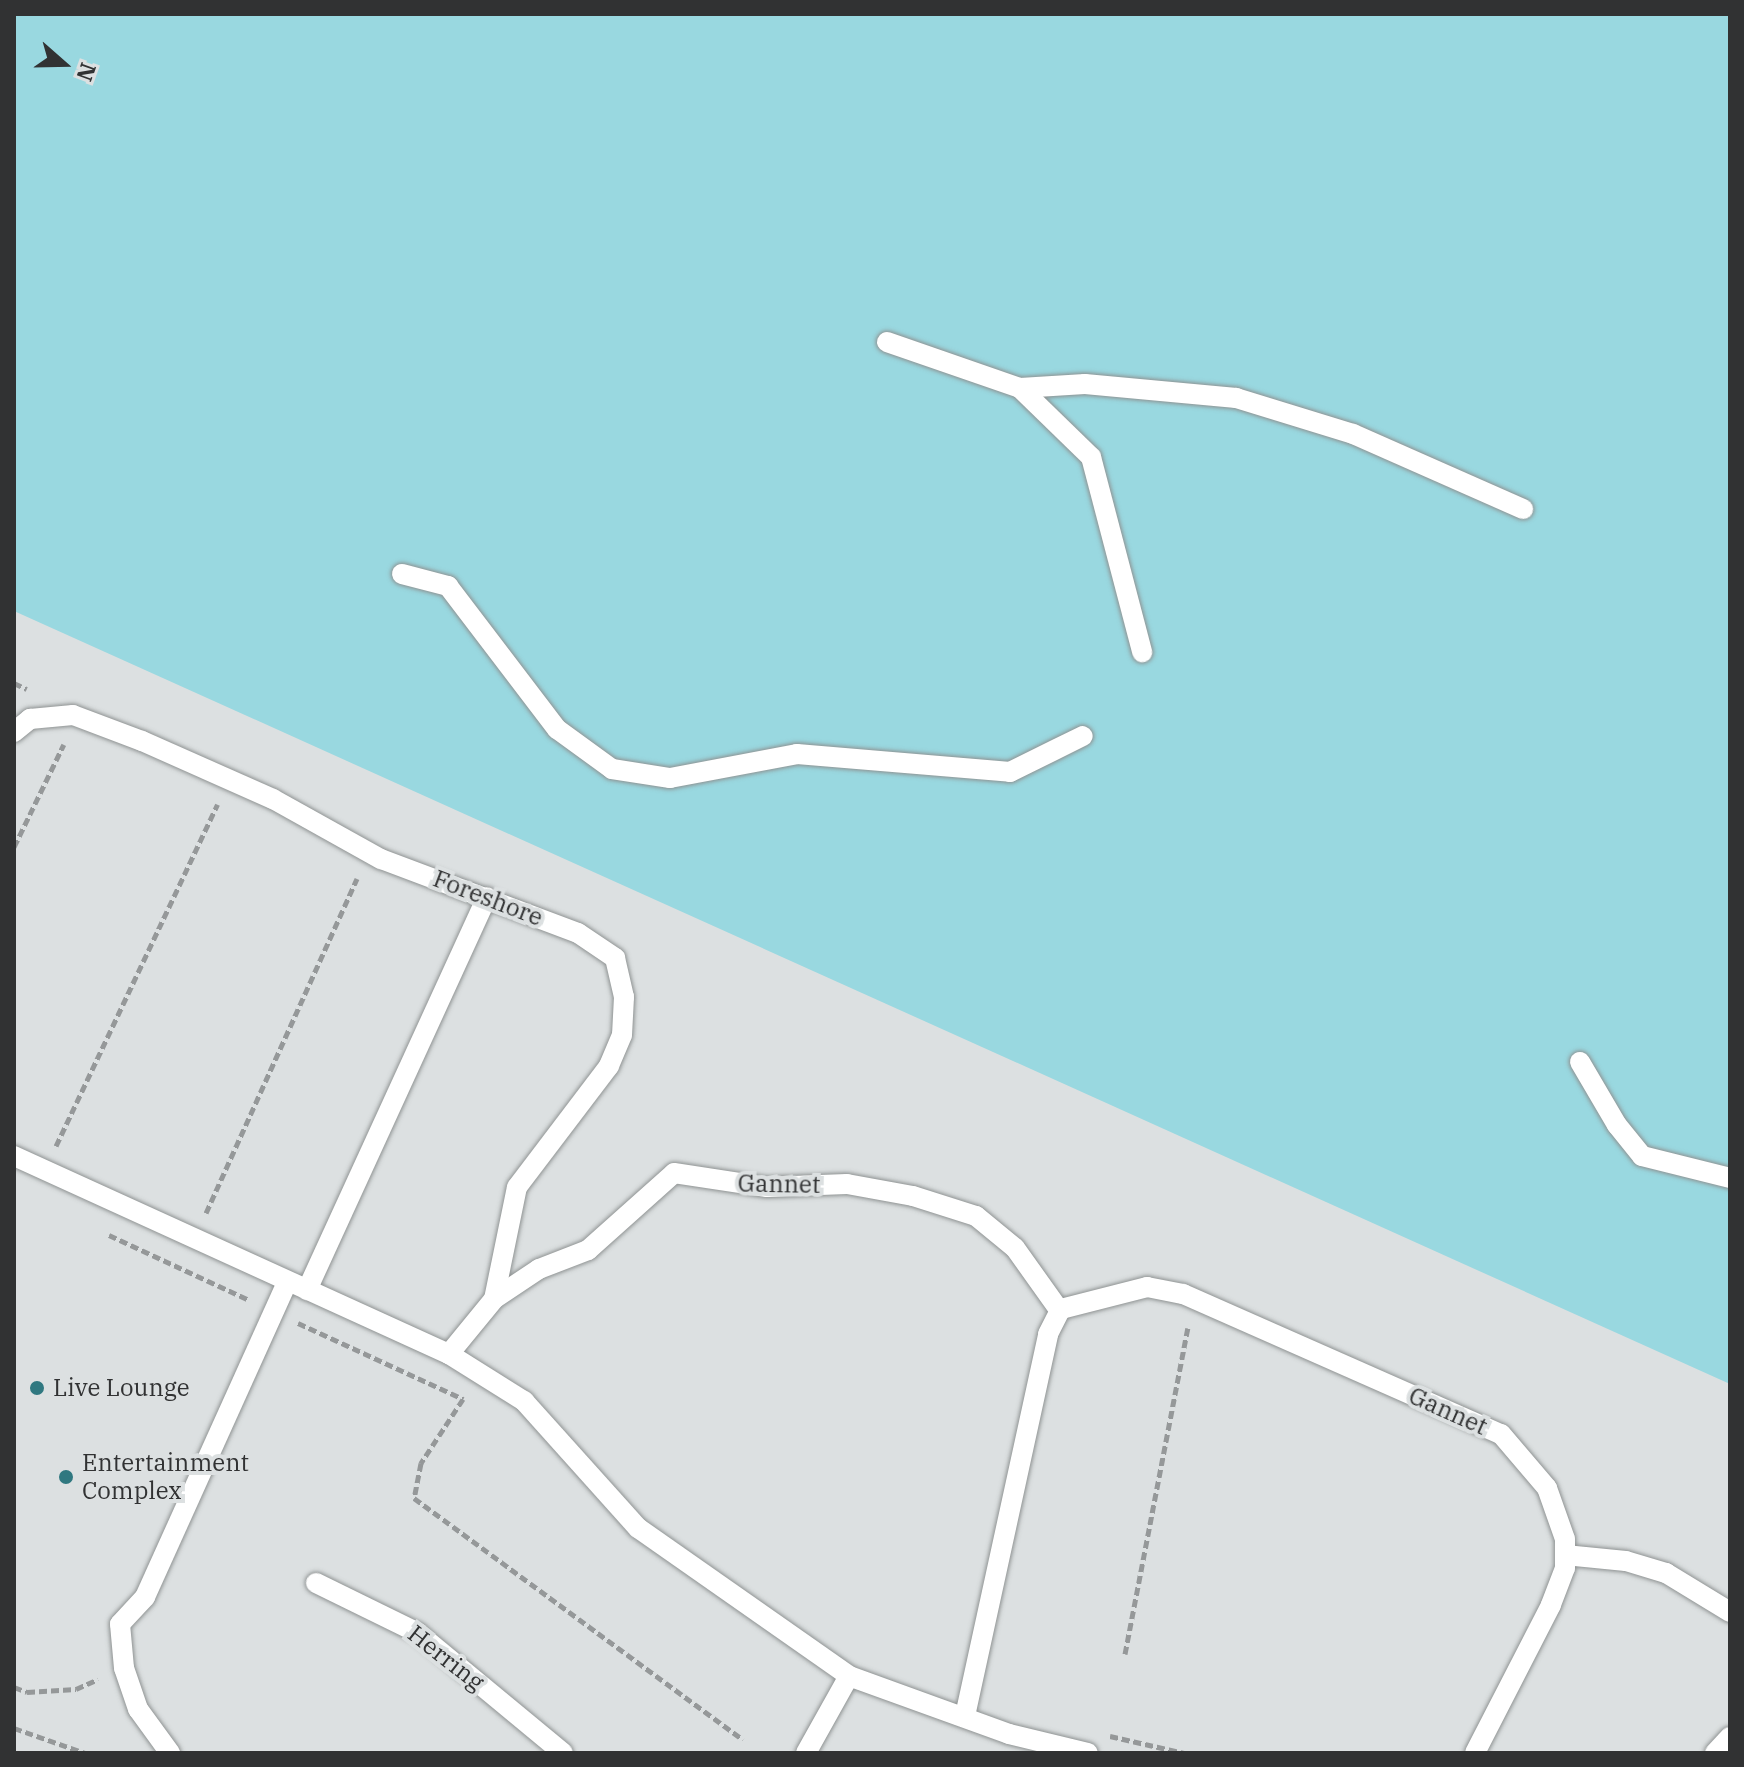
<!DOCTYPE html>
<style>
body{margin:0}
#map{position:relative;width:1744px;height:1767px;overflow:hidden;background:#dce0e1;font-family:"IBM Plex Serif",serif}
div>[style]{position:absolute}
.green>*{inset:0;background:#99d8e0}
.path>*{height:5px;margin-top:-2.5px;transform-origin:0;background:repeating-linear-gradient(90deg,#959899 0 8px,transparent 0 12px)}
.roads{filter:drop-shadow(0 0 2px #8f9393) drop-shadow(0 0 2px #8f9393)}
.lane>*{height:20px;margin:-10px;padding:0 10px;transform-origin:10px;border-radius:10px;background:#fff}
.dots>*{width:22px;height:22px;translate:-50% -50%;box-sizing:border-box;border:4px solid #dce0e1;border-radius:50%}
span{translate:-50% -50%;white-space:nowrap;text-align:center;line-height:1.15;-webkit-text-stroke:8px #dce0e1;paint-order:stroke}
.street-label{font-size:24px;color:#313233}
.poi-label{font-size:24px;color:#313233}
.left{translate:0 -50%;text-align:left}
.frame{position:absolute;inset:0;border:16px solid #313233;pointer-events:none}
.north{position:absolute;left:24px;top:24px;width:80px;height:80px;-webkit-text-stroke:6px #dce0e1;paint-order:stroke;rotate:110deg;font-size:22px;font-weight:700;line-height:32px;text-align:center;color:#313233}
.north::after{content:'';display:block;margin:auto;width:28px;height:36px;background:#313233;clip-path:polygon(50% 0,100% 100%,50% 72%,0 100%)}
</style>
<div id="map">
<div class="green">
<div style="clip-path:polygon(14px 14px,1730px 15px,1730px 1384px,14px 611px)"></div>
</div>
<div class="path">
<div style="left:14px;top:683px;width:14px;rotate:25deg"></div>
<div style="left:14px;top:847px;width:114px;rotate:-64.1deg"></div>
<div style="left:56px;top:1146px;width:378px;rotate:-64.7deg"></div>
<div style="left:206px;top:1213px;width:367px;rotate:-65.7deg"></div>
<div style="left:109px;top:1235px;width:154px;rotate:24.9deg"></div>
<div style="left:298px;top:1323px;width:182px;rotate:24.7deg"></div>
<div style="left:463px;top:1399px;width:77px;rotate:123.3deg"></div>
<div style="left:421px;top:1463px;width:36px;rotate:101deg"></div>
<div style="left:414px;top:1498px;width:408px;rotate:36.3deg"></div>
<div style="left:1125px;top:1654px;width:332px;rotate:-79.1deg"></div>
<div style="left:14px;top:1687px;width:14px;rotate:21deg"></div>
<div style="left:27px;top:1692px;width:49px;rotate:-3.5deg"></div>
<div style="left:76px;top:1689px;width:24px;rotate:-24deg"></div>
<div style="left:14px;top:1728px;width:75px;rotate:19.4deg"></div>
<div style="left:1110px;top:1736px;width:76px;rotate:12.9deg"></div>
</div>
<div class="roads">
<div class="lane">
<div style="left:887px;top:342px;width:141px;rotate:19.1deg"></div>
<div style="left:1020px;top:388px;width:65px;rotate:-3.5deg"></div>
<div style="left:1085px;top:384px;width:152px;rotate:5.3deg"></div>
<div style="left:1236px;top:398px;width:122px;rotate:17.1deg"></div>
<div style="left:1353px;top:434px;width:186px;rotate:23.8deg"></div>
<div style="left:1020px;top:388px;width:99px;rotate:44.2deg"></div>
<div style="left:1091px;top:457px;width:202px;rotate:75.3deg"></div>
<div style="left:402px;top:574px;width:48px;rotate:14.6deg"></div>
<div style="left:448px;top:586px;width:180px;rotate:52.7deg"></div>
<div style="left:557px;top:729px;width:68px;rotate:36deg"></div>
<div style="left:612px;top:769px;width:59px;rotate:8.8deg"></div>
<div style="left:670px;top:778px;width:129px;rotate:-10.7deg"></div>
<div style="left:797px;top:754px;width:214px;rotate:4.8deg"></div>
<div style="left:1010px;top:772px;width:81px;rotate:-26.3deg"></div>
<div style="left:14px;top:732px;width:21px;rotate:-39deg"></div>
<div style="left:30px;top:719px;width:43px;rotate:-5.3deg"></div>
<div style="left:73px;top:715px;width:74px;rotate:20.6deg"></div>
<div style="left:142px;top:741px;width:143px;rotate:23.9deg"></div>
<div style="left:273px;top:799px;width:124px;rotate:29.1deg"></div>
<div style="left:381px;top:859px;width:210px;rotate:20.6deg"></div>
<div style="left:578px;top:933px;width:45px;rotate:34deg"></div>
<div style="left:615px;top:958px;width:40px;rotate:77deg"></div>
<div style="left:624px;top:997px;width:38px;rotate:93deg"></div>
<div style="left:622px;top:1035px;width:34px;rotate:113deg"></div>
<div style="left:609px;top:1066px;width:152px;rotate:127.2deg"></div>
<div style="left:517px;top:1187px;width:114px;rotate:101.6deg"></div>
<div style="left:1580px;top:1062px;width:73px;rotate:59.6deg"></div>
<div style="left:1617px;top:1125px;width:40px;rotate:51deg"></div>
<div style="left:1642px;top:1156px;width:91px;rotate:14deg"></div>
<div style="left:14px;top:1156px;width:478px;rotate:24.5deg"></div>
<div style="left:449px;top:1354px;width:89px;rotate:32.1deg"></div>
<div style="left:524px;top:1401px;width:171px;rotate:48.1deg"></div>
<div style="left:638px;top:1528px;width:258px;rotate:35deg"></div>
<div style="left:849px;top:1676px;width:170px;rotate:19.9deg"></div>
<div style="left:1009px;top:1734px;width:81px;rotate:13.5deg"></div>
<div style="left:307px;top:1290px;width:432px;rotate:-65.4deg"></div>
<div style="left:449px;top:1354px;width:71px;rotate:-50.7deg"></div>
<div style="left:494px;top:1299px;width:54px;rotate:-33.7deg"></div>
<div style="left:539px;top:1269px;width:53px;rotate:-21.2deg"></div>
<div style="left:588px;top:1250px;width:115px;rotate:-41.8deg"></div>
<div style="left:674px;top:1173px;width:94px;rotate:8.6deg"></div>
<div style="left:767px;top:1187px;width:80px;rotate:-2.1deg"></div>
<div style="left:847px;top:1184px;width:67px;rotate:10.3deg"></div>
<div style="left:913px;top:1196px;width:66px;rotate:17.6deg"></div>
<div style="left:976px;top:1216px;width:50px;rotate:39.4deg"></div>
<div style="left:1015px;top:1248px;width:77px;rotate:54.5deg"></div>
<div style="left:1565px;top:1555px;width:61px;rotate:5.6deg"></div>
<div style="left:1626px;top:1561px;width:42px;rotate:16.7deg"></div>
<div style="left:1666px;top:1573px;width:75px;rotate:31.4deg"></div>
<div style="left:316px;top:1583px;width:114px;rotate:26.1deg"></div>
<div style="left:418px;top:1633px;width:188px;rotate:39.6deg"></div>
<div style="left:965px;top:1716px;width:391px;rotate:-77.7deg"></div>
<div style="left:1048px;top:1334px;width:28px;rotate:-63deg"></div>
<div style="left:1061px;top:1309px;width:89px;rotate:-14.3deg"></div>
<div style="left:1147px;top:1287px;width:37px;rotate:11deg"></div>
<div style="left:1183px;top:1294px;width:347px;rotate:23.8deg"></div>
<div style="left:1501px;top:1434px;width:71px;rotate:49.6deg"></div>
<div style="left:1547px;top:1488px;width:54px;rotate:70.6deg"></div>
<div style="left:1565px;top:1539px;width:29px;rotate:90deg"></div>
<div style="left:1565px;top:1568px;width:40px;rotate:111deg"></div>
<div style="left:1551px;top:1605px;width:166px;rotate:117.2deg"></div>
<div style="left:170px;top:1753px;width:54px;rotate:-126deg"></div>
<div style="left:138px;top:1709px;width:43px;rotate:-108.9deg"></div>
<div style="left:124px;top:1668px;width:44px;rotate:-95.2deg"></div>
<div style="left:120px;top:1624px;width:37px;rotate:-47deg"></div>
<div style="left:145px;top:1597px;width:345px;rotate:-65.7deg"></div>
<div style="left:806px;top:1753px;width:88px;rotate:-60.8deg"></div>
<div style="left:1715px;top:1753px;width:22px;rotate:-47deg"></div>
</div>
</div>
<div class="dots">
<div style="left:37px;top:1388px;background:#307880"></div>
<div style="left:66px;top:1477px;background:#307880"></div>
</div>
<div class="street-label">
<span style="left:488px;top:898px;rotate:21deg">Foreshore</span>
<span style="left:779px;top:1184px;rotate:1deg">Gannet</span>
<span style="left:1448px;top:1411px;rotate:24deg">Gannet</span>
<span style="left:446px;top:1658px;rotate:38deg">Herring</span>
</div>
<div class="poi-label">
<span class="left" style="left:53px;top:1388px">Live Lounge</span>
<span class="left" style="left:82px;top:1477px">Entertainment<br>Complex</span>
</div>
<div class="frame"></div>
<div class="north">N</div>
</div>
